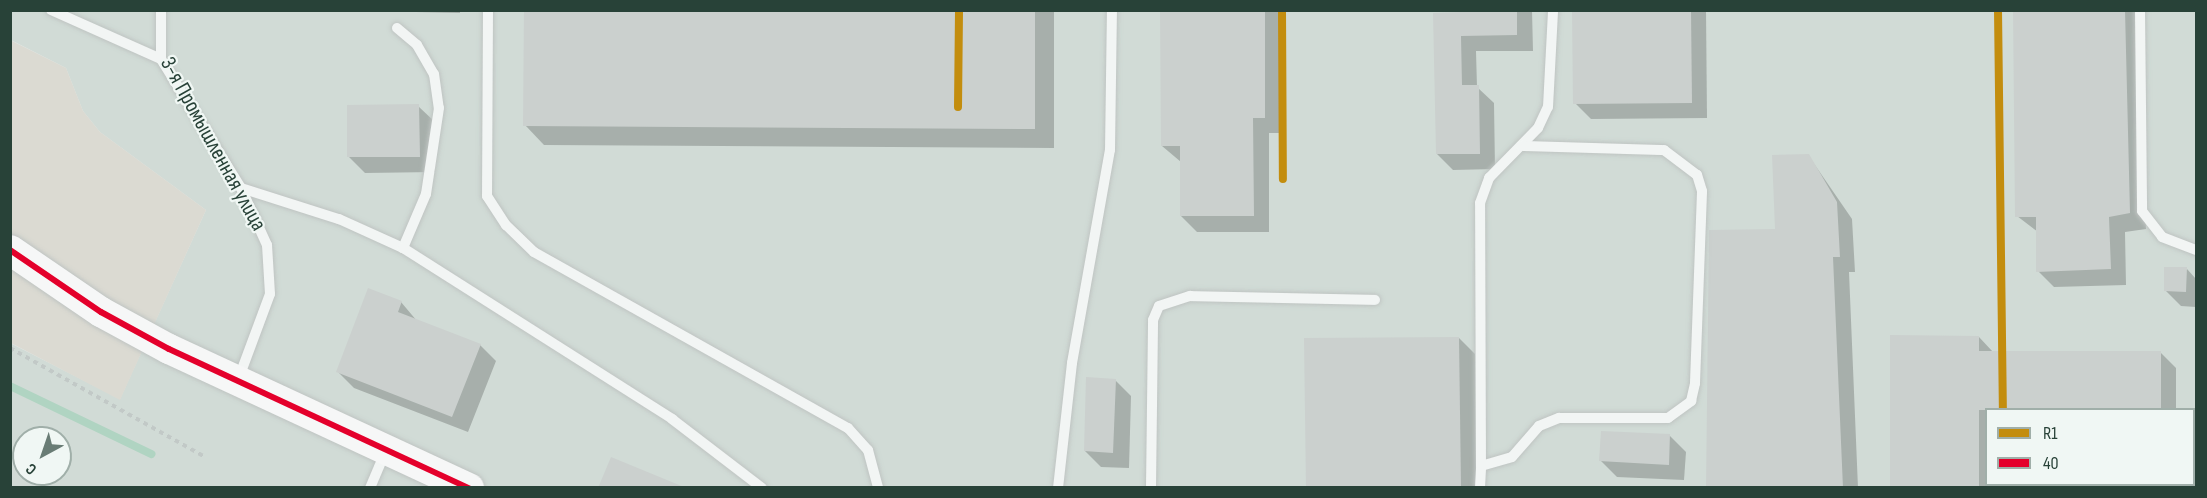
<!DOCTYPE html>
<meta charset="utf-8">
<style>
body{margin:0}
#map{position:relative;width:2207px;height:498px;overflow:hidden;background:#e3e8e6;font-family:"Sofia Sans Condensed",sans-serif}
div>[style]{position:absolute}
.built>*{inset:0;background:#d1dbd6}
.green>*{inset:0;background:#dbdad2}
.shadow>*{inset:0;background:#0003}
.stream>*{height:8px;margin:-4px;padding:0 4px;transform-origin:4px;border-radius:4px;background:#b0d4c2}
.building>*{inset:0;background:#cbd0ce}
.path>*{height:4px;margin-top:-2px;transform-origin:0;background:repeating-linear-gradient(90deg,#c2c9c7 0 4.5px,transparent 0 9px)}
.roads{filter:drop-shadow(0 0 2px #bfc4c2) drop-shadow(0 0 2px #bfc4c2)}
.service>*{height:10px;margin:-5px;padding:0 5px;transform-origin:5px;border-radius:5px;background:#f2f5f4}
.secondary>*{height:30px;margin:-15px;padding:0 15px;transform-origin:15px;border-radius:15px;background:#f6f7f7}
.bus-1>*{height:6px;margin:-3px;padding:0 3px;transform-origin:3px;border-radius:3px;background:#e4002b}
.rail-1>*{height:8px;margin:-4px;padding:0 4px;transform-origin:4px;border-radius:4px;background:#c38d0e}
span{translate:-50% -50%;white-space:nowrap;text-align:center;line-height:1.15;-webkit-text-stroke:4.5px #f0f7f4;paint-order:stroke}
.street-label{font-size:22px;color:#284238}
.frame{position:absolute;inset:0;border:12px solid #284238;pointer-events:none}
.legend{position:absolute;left:1985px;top:408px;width:210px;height:78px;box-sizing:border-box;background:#f0f7f4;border:2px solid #a0afa9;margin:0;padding:8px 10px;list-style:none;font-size:18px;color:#284238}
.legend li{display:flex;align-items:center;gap:12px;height:30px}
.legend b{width:30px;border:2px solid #a0afa9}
.north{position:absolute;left:12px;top:426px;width:60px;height:60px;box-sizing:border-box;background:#f0f7f4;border:2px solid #a0afa9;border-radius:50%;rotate:220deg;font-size:16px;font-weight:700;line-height:24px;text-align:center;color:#284238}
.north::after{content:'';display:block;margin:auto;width:21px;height:27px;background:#697c75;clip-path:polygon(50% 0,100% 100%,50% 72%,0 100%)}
</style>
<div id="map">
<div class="built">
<div style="clip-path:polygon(evenodd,11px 11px,2196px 11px,2196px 487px,11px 487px,10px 343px,120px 399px,206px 210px,100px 132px,83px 111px,66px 68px,11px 40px,11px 11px,1986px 410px,2194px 410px,2194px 484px,1986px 484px,1986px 410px,11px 11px,24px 438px,60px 438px,60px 474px,24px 474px,24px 438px)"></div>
</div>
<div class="green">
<div style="clip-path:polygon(10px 40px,66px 68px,83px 111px,100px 132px,206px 210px,120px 400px,11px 343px)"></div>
</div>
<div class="shadow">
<div style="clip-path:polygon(327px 10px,460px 10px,460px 13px)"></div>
<div style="clip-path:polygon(525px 10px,1054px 10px,1054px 148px,544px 145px,525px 125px)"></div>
<div style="clip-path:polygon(1162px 10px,1280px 10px,1281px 133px,1269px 133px,1269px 232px,1197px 232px,1181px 216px,1181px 162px,1162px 146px)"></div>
<div style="clip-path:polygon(1532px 10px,1533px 51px,1476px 51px,1477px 87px,1494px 103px,1495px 169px,1453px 170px,1437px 154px,1435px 14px)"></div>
<div style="clip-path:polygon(1574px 10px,1706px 10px,1707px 118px,1591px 119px,1575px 103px)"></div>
<div style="clip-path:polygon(2015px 10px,2140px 10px,2146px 229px,2125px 232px,2126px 285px,2054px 287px,2038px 271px,2038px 232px,2017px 216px)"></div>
<div style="clip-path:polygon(418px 106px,435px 122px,435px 172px,365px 173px,349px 157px)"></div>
<div style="clip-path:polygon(1808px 155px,1852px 219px,1855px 272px,1849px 272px,1858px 488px,1707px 488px,1777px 231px)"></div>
<div style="clip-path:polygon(2187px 269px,2196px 279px,2196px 307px,2181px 306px,2165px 290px)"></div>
<div style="clip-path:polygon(401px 302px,417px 321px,480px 345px,496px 361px,468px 432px,354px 388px,338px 372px)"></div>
<div style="clip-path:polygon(1979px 337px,1993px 352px,2160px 352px,2176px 368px,2176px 410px,1986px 410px,1986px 484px,2176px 488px,1891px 488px)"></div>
<div style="clip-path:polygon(1459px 338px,1475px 354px,1476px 488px,1307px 488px)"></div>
<div style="clip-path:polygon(1115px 380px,1131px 396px,1129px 468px,1101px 467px,1085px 451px)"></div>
<div style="clip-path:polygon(1669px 435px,1686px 452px,1684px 480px,1617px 477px,1601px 461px)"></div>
</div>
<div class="stream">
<div style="left:10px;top:386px;width:157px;rotate:25.7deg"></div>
</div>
<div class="building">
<div style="clip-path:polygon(524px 10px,1035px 10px,1035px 129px,523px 126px)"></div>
<div style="clip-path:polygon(1160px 10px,1265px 10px,1265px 118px,1253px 118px,1254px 216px,1180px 216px,1180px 146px,1161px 146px)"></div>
<div style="clip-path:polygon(1517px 10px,1517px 35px,1461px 36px,1462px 85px,1479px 85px,1480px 154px,1436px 154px,1433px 13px)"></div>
<div style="clip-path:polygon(1572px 10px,1691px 10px,1692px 103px,1573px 104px)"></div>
<div style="clip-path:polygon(2013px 10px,2125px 10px,2130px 213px,2109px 217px,2111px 269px,2036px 272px,2036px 217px,2015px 217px)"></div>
<div style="clip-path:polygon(419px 104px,420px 157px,347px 157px,347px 105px)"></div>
<div style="clip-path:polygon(1809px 154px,1837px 202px,1840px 257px,1833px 257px,1843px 488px,1706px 488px,1709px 230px,1775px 229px,1772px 155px)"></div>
<div style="clip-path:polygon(2164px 267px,2187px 267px,2186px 292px,2164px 291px)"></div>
<div style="clip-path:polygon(368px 288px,402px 301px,398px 312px,481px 344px,452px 417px,336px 372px)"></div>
<div style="clip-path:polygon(1890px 335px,1979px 336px,1979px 351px,2161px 351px,2161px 410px,1979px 410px,1979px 488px,1890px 488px)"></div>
<div style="clip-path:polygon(1459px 337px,1461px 488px,1306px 488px,1304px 338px)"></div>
<div style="clip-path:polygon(1086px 377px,1116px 379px,1113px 453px,1084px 451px)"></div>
<div style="clip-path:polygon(1601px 431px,1670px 434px,1669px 465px,1599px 461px)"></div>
<div style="clip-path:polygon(611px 457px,684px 487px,684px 488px,598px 488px)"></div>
</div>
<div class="path">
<div style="left:10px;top:348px;width:223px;rotate:29.2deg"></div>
</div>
<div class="roads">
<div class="service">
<div style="left:51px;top:10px;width:120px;rotate:24deg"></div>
<div style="left:161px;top:10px;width:49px;rotate:90deg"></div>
<div style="left:161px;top:59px;width:152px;rotate:58.2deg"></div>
<div style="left:241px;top:188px;width:63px;rotate:65.5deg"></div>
<div style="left:267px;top:245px;width:49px;rotate:86.5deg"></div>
<div style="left:270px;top:294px;width:92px;rotate:110.4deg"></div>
<div style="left:488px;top:10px;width:186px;rotate:90.3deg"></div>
<div style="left:487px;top:196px;width:35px;rotate:57deg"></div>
<div style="left:506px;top:225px;width:39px;rotate:44deg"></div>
<div style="left:534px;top:252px;width:360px;rotate:29.3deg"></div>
<div style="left:848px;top:428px;width:30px;rotate:48deg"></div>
<div style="left:868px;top:450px;width:39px;rotate:75deg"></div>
<div style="left:2140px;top:10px;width:201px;rotate:89.4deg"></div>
<div style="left:2142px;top:211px;width:33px;rotate:52deg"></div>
<div style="left:2162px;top:237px;width:36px;rotate:21deg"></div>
<div style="left:397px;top:28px;width:26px;rotate:40deg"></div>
<div style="left:417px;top:45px;width:34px;rotate:60deg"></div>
<div style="left:434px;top:74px;width:34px;rotate:82deg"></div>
<div style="left:439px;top:108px;width:87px;rotate:98.6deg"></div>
<div style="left:426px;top:194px;width:59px;rotate:113.1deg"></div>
<div style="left:241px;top:188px;width:103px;rotate:17.6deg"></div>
<div style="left:339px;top:219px;width:70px;rotate:24.4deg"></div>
<div style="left:403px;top:248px;width:319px;rotate:32.4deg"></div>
<div style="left:672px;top:419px;width:113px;rotate:37.5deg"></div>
<div style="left:1481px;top:466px;width:263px;rotate:-90.2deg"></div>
<div style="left:1480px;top:203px;width:27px;rotate:-70deg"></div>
<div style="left:1489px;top:178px;width:70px;rotate:-45.6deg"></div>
<div style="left:1538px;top:128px;width:23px;rotate:-65deg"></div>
<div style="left:1548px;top:107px;width:97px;rotate:-87deg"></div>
<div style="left:370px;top:488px;width:39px;rotate:-67deg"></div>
<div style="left:1058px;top:488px;width:126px;rotate:-83.6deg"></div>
<div style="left:1072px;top:363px;width:216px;rotate:-79.9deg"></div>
<div style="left:1110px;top:150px;width:140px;rotate:-89.2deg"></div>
<div style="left:1151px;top:488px;width:168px;rotate:-89.3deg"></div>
<div style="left:1153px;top:320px;width:15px;rotate:-67deg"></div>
<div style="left:1159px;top:306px;width:33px;rotate:-18deg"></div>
<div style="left:1190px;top:296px;width:185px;rotate:1.2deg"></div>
<div style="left:1480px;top:488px;width:22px;rotate:-87deg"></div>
<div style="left:1481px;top:466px;width:32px;rotate:-16deg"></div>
<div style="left:1512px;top:457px;width:41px;rotate:-48.9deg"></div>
<div style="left:1539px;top:426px;width:22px;rotate:-22deg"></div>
<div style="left:1559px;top:418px;width:109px"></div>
<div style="left:1668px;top:418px;width:29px;rotate:-36deg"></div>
<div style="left:1691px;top:401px;width:18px;rotate:-77deg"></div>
<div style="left:1695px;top:383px;width:192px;rotate:-87.9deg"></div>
<div style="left:1702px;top:191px;width:17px;rotate:-107deg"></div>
<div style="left:1697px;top:175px;width:41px;rotate:-142.9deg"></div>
<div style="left:1664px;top:150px;width:143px;rotate:-178.4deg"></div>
</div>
<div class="secondary">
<div style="left:10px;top:250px;width:110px;rotate:34.3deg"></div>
<div style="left:101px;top:312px;width:77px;rotate:28.6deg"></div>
<div style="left:169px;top:349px;width:331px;rotate:24.9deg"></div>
</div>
</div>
<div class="bus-1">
<div style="left:10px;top:250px;width:110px;rotate:34.3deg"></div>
<div style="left:101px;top:312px;width:77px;rotate:28.6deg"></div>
<div style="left:169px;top:349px;width:331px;rotate:24.9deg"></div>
</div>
<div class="rail-1">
<div style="left:1282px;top:10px;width:169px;rotate:89.7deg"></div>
<div style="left:1998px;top:10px;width:400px;rotate:89.3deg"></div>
<div style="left:958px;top:107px;width:97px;rotate:-89.4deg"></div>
</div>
<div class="street-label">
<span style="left:213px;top:144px;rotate:61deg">3-я Промышленная улица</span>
</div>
<div class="frame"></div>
<ul class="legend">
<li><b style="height:8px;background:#c38d0e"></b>R1</li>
<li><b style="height:8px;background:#e4002b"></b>40</li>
</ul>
<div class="north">С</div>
</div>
